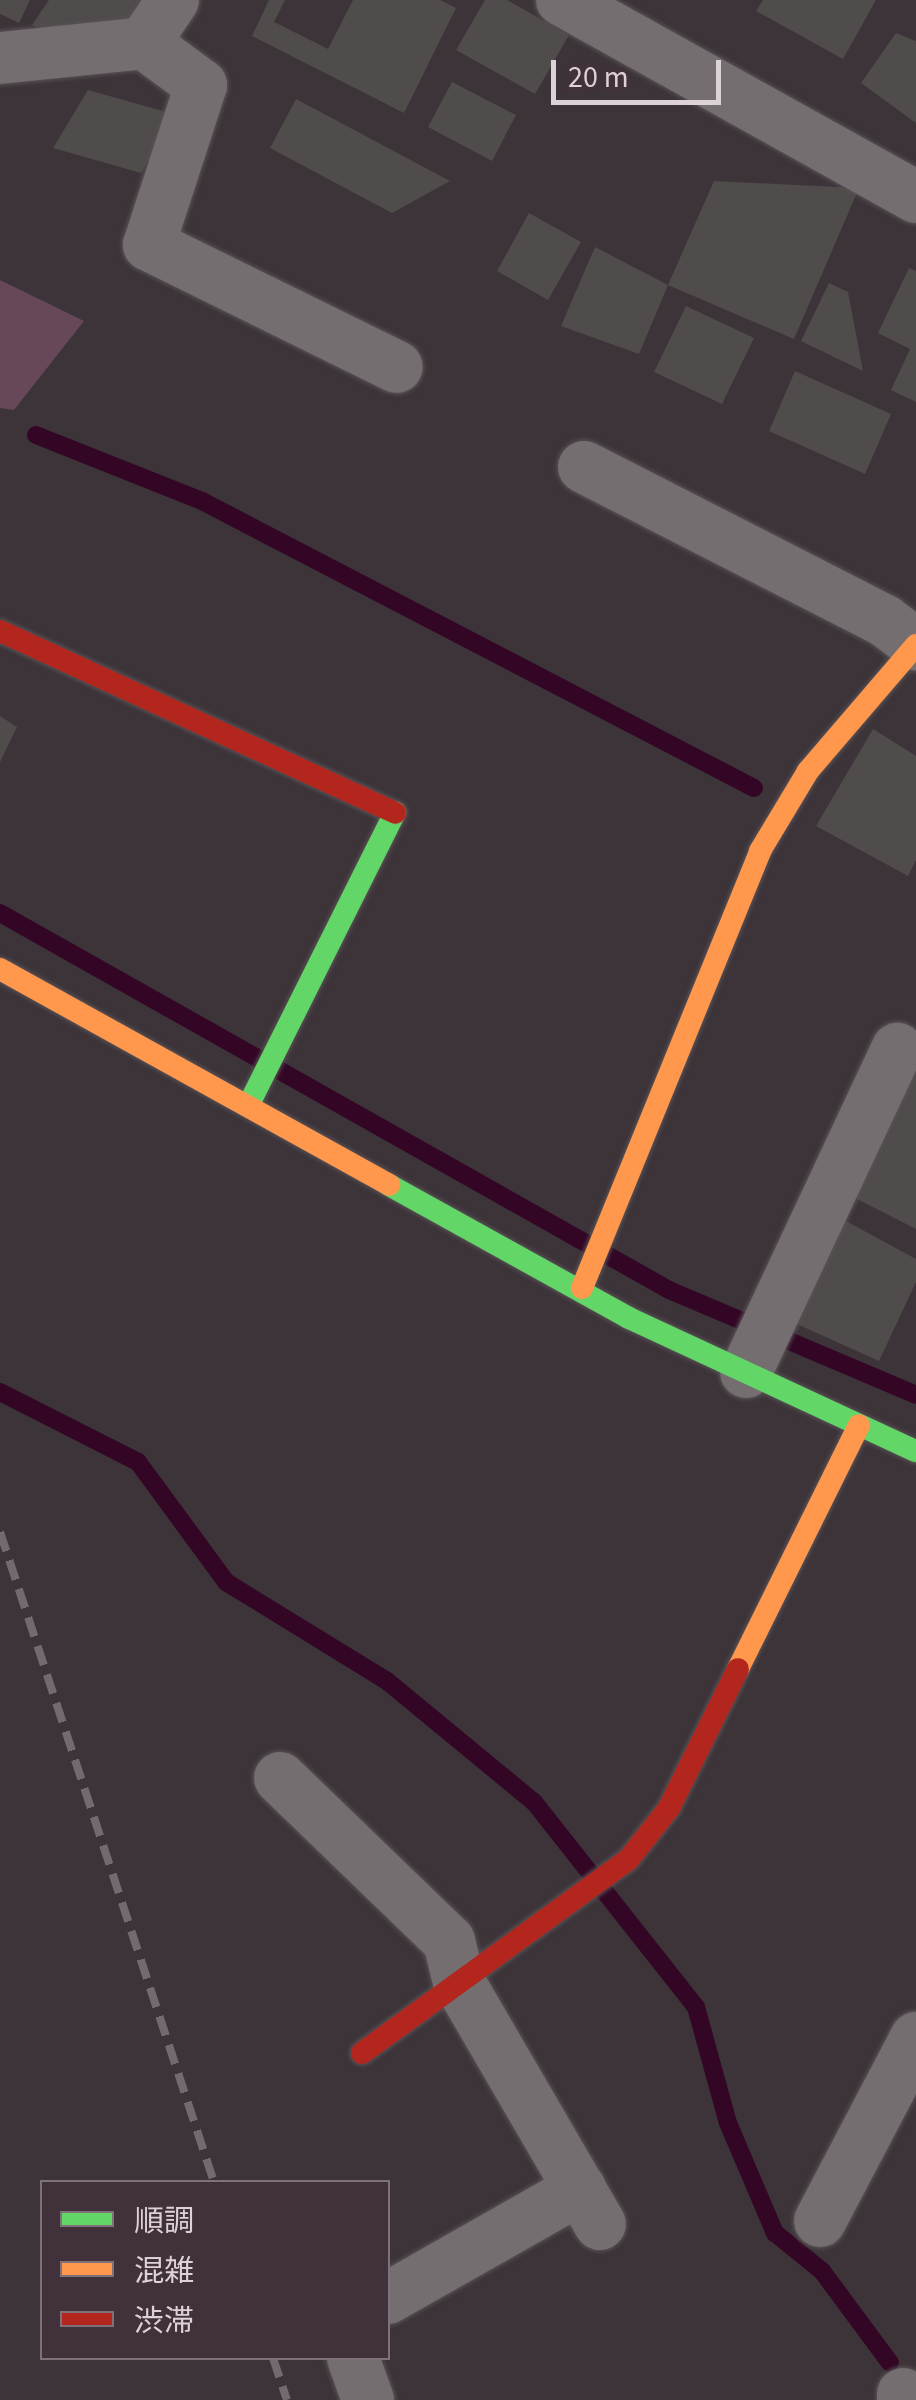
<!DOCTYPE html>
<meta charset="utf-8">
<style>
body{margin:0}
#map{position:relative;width:916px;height:2400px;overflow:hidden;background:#3c3439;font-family:"Source Sans 3","Noto Sans JP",sans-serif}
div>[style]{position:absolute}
.green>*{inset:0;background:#664859}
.stream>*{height:18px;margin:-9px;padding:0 9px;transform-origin:9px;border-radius:9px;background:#330625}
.building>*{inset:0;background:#4f4c4b}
.roads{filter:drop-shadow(0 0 2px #585155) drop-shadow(0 0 2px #585155)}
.street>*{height:52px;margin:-26px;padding:0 26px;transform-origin:26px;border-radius:26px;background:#746e71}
.fast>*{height:22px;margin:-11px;padding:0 11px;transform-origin:11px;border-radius:11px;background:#63d668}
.slow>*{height:22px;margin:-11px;padding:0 11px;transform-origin:11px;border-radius:11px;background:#ff974d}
.jam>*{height:22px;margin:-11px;padding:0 11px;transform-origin:11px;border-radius:11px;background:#b3261e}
.rail>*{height:8px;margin-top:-4px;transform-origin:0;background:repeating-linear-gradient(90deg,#716a6e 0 20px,transparent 0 30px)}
span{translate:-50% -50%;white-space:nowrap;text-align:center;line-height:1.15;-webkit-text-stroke:8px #40313a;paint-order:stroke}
.legend{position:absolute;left:40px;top:2180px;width:350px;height:180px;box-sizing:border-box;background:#40313a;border:2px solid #7f7179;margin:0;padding:12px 18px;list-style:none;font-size:30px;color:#ddd2d8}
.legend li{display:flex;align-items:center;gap:20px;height:50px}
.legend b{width:50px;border:2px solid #7f7179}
.scale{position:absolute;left:551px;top:60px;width:170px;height:45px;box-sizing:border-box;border:5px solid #ddd2d8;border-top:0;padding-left:12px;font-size:30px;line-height:35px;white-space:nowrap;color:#ddd2d8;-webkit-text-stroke:8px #40313a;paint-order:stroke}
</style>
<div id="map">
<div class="green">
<div style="clip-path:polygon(0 280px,84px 321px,14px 410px,0 408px)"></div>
</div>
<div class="stream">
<div style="left:36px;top:435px;width:179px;rotate:21.7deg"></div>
<div style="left:202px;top:501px;width:622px;rotate:27.47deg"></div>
<div style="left:0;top:913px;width:768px;rotate:29.4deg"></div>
<div style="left:669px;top:1290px;width:268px;rotate:23deg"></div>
<div style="left:0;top:1392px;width:155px;rotate:26.9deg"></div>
<div style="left:138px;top:1462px;width:149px;rotate:53.7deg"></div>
<div style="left:226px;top:1582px;width:189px;rotate:31.6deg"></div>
<div style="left:387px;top:1681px;width:190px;rotate:39.5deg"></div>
<div style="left:534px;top:1802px;width:261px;rotate:51.7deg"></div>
<div style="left:696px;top:2007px;width:120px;rotate:74.6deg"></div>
<div style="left:728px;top:2123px;width:120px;rotate:66.9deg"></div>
<div style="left:775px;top:2233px;width:60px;rotate:39deg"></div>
<div style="left:822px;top:2271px;width:114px;rotate:53.5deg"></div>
</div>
<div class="building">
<div style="clip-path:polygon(0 0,30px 0,19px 23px,0 14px)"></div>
<div style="clip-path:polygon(49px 0,155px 0,148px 14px,98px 30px,74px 23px,54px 33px,32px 25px)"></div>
<div style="clip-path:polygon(269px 0,285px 0,274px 22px,328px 49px,353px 0,440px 0,456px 8px,404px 113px,252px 36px)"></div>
<div style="clip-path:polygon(485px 0,507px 0,569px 35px,535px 94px,456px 50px)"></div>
<div style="clip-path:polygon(763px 0,876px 0,843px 59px,756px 11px)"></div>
<div style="clip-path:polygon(896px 33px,916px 41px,916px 123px,861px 83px)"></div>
<div style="clip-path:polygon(452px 82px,516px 115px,492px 161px,428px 127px)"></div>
<div style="clip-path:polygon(88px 90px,177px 115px,141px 173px,53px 148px)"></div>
<div style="clip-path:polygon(296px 99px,450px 181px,392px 213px,270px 148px)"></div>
<div style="clip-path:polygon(714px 181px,859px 188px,794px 339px,668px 285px)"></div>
<div style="clip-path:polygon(529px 213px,581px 242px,548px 300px,497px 271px)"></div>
<div style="clip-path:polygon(595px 247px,668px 285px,639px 354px,561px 326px)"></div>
<div style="clip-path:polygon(909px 268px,916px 271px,916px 402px,891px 390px,910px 349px,878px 333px)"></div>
<div style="clip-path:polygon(829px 283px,848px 292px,863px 371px,801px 341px)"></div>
<div style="clip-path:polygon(686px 306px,754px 338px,722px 404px,654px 372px)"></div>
<div style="clip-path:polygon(795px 371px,891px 414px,865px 474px,769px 431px)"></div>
<div style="clip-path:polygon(0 716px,17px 727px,0 762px)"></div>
<div style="clip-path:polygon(873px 729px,916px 756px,916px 860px,908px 876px,816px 826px)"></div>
<div style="clip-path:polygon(916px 1049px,916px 1229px,845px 1193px)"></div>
<div style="clip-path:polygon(833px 1214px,916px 1259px,916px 1282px,879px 1361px,788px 1320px)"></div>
</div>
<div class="roads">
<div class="street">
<div style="left:562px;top:0;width:405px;rotate:29.1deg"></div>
<div style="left:144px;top:43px;width:71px;rotate:36.4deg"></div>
<div style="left:201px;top:85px;width:168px;rotate:108deg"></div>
<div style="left:149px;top:245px;width:276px;rotate:26.2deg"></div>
<div style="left:0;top:58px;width:145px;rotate:-5.9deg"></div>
<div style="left:144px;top:43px;width:52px;rotate:-56deg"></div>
<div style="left:584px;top:467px;width:338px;rotate:27.1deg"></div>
<div style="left:885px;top:621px;width:39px;rotate:37deg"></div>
<div style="left:746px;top:1372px;width:357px;rotate:-64.9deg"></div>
<div style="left:280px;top:1778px;width:235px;rotate:44deg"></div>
<div style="left:449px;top:1941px;width:42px;rotate:76.3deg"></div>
<div style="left:459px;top:1982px;width:280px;rotate:59.8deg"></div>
<div style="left:820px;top:2221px;width:207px;rotate:-62.3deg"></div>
<div style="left:388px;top:2298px;width:221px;rotate:-29.6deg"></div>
<div style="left:353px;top:2358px;width:45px;rotate:70.3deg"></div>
<div style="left:903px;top:2394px;width:6px;rotate:90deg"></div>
</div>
<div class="fast">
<div style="left:249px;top:1104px;width:326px;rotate:-63.4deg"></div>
<div style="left:389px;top:1185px;width:274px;rotate:29deg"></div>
<div style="left:629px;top:1318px;width:316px;rotate:24.9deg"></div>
</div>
<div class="slow">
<div style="left:0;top:969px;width:445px;rotate:29deg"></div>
<div style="left:582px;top:1288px;width:472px;rotate:-67.8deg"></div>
<div style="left:760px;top:851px;width:93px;rotate:-59deg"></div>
<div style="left:808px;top:771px;width:166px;rotate:-49.4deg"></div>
<div style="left:738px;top:1669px;width:272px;rotate:-63.6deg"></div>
</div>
<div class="jam">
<div style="left:0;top:631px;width:435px;rotate:24.7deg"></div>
<div style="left:362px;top:2053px;width:329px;rotate:-36deg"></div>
<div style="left:628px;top:1860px;width:66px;rotate:-51.7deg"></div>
<div style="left:669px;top:1808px;width:155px;rotate:-63.6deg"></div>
</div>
</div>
<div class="rail">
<div style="left:0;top:1532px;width:684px;rotate:71.78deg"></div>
<div style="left:273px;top:2358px;width:44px;rotate:71.6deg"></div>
</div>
<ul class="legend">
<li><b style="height:12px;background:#63d668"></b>順調</li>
<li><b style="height:12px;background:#ff974d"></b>混雑</li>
<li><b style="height:12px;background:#b3261e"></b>渋滞</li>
</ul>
<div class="scale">20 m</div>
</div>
